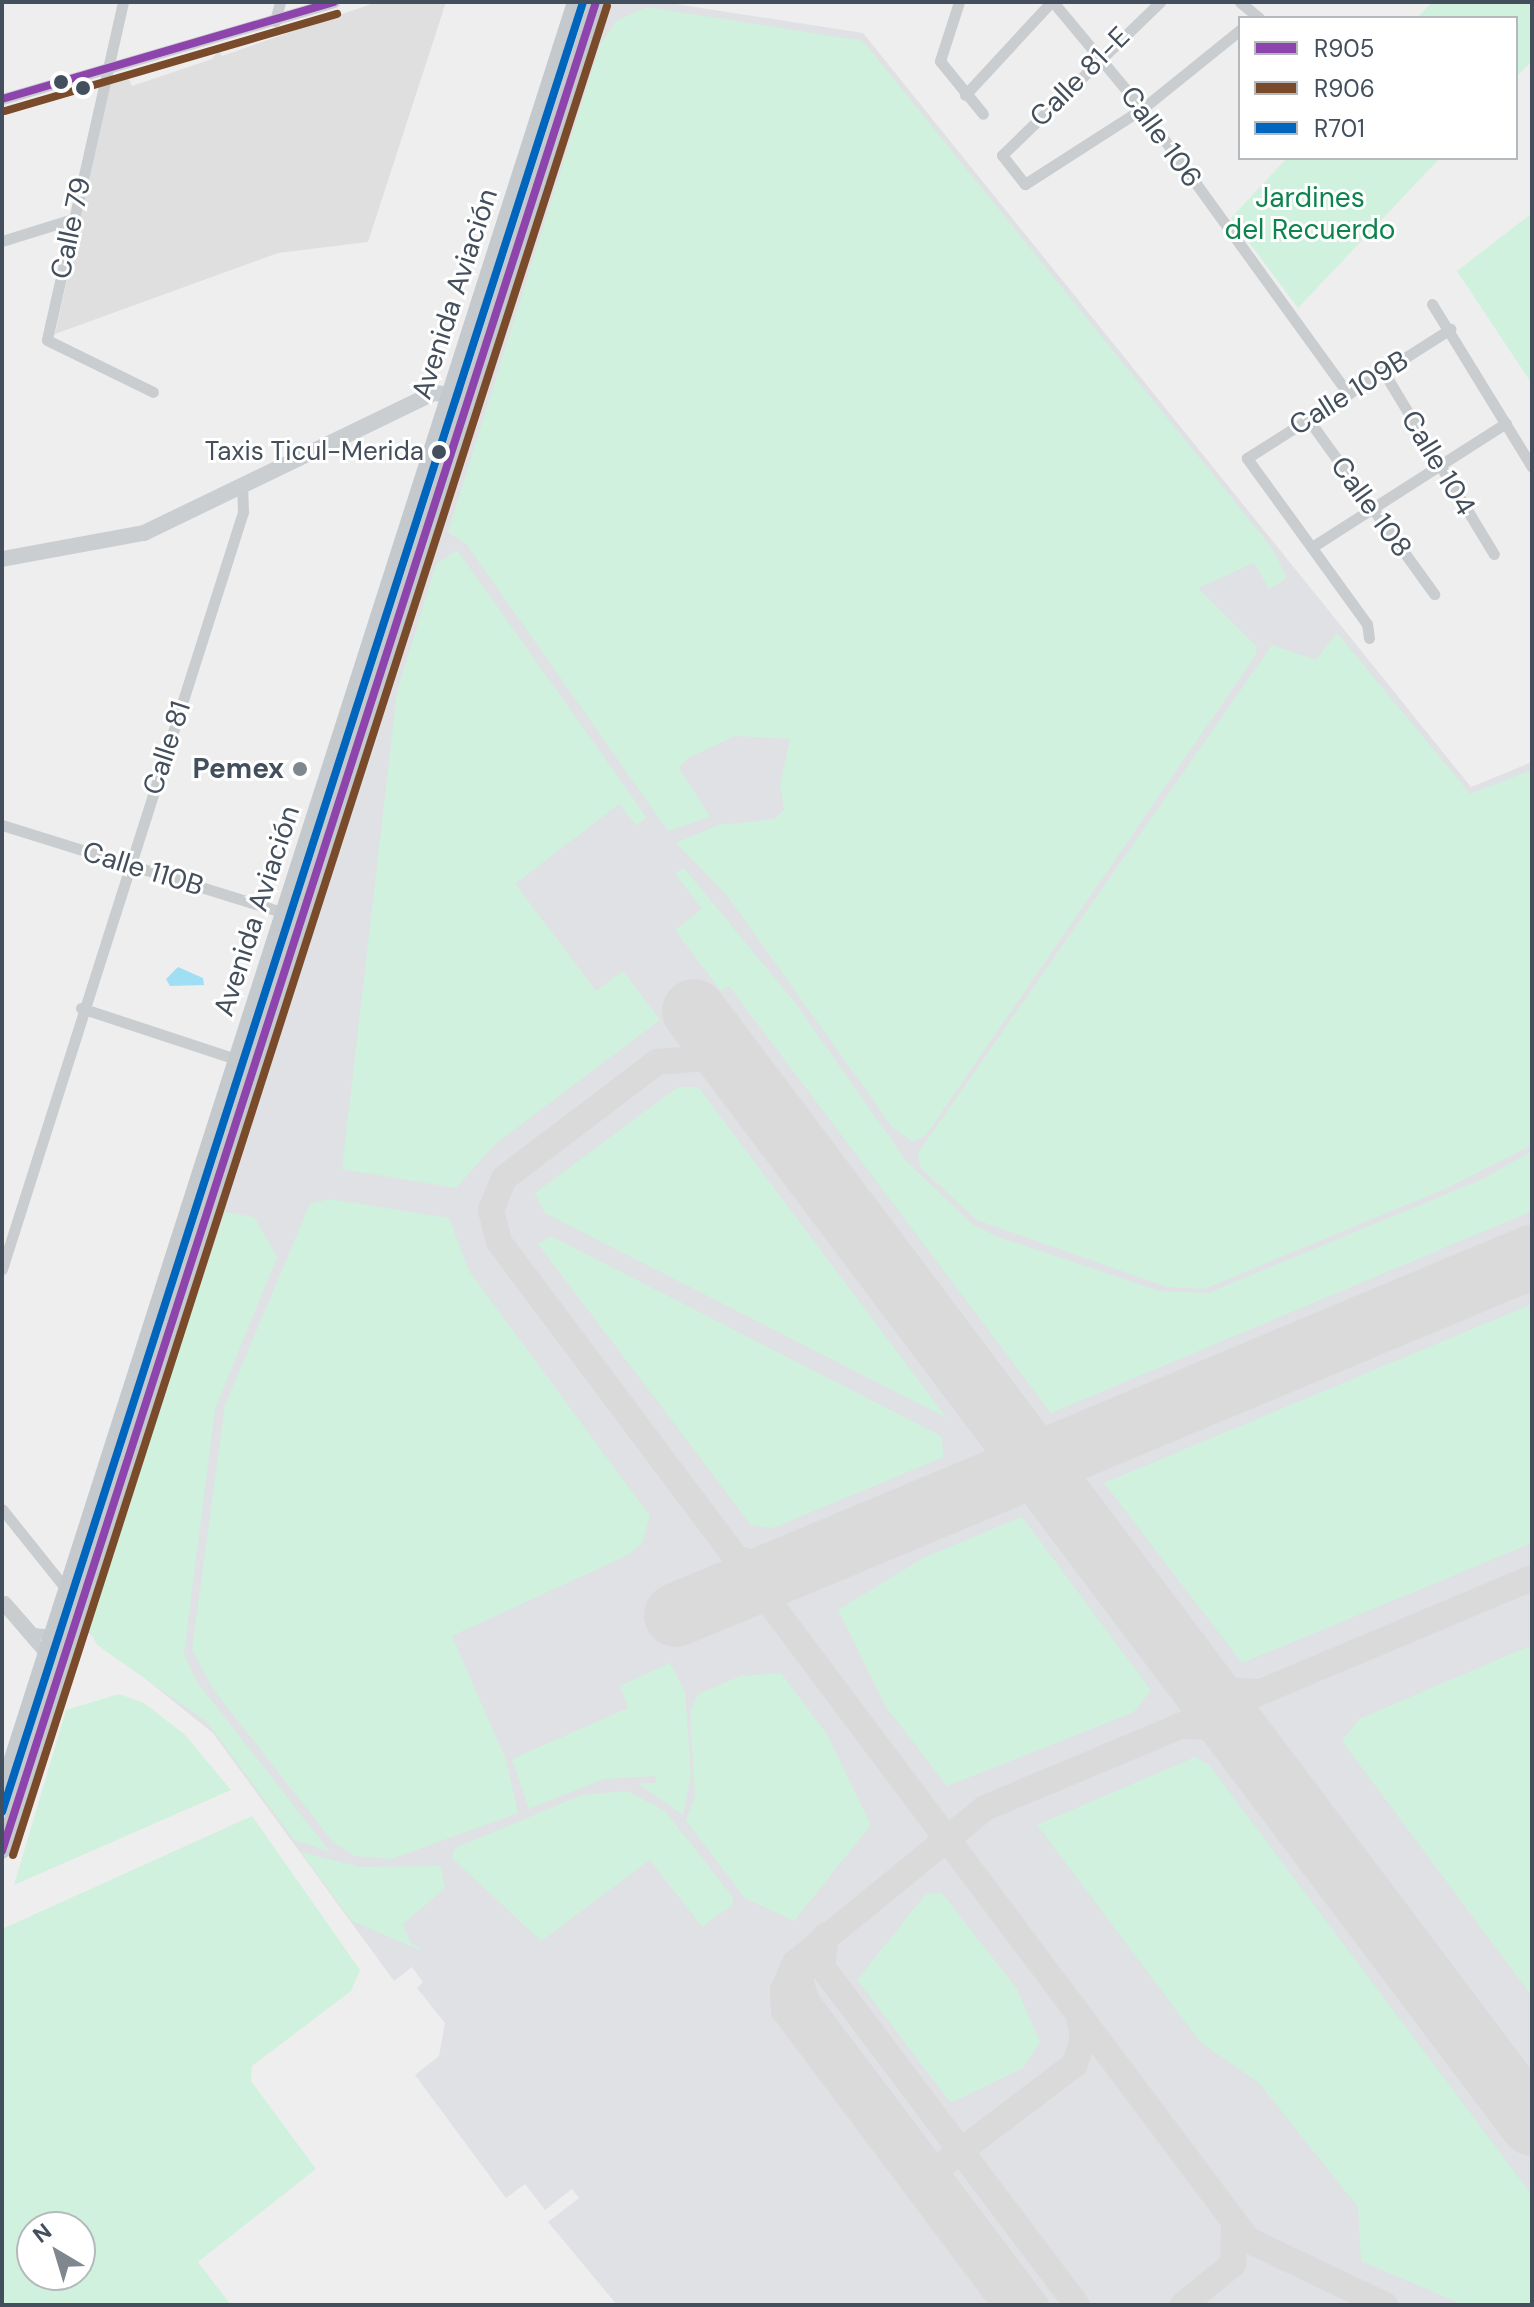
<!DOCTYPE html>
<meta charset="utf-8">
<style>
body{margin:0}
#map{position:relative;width:1534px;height:2307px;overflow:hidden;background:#efeeee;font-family:"DM Sans",sans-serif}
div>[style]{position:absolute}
.education>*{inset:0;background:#e0dfe0}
.airport>*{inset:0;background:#dfe1e4}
.green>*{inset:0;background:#d0f1de}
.water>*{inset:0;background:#a0def3}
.taxiway>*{height:26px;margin:-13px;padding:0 13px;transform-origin:13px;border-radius:13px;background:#dadadb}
.runway>*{height:64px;margin:-32px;padding:0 32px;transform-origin:32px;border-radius:32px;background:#dadadb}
.street>*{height:11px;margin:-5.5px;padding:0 5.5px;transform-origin:5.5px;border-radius:5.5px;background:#cacdcf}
.secondary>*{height:16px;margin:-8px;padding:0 8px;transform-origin:8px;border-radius:8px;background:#caced1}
.primary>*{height:16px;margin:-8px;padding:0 8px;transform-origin:8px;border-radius:8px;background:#c4c9cd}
.bus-1>*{height:8px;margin:-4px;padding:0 4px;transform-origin:4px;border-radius:4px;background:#8e44ad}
.bus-2>*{height:8px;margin:-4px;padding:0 4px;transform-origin:4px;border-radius:4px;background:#7a4b2a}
.bus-3>*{height:8px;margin:-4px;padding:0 4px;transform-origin:4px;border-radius:4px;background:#0065bd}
.dots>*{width:22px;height:22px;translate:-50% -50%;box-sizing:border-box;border:4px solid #fff;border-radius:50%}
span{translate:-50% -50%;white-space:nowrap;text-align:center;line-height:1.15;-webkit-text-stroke:6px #fff;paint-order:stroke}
.bus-label{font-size:26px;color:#434f5c}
.right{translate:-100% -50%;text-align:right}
.street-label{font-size:28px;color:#434f5c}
.park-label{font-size:28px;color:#0d844e}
.poi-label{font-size:28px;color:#434f5c;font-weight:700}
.frame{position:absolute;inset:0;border:4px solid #434f5c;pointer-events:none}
.legend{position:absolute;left:1238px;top:16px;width:280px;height:144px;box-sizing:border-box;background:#fff;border:2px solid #b4b9be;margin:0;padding:10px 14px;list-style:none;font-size:24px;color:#434f5c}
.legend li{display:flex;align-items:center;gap:16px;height:40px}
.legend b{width:40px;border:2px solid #b4b9be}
.north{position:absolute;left:16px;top:2211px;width:80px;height:80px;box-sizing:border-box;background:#fff;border:2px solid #b4b9be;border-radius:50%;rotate:322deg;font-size:22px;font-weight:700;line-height:32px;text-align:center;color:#434f5c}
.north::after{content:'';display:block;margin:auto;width:28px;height:36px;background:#7f878f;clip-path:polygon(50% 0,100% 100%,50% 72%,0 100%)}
</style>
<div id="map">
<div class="education">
<div style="clip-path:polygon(377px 2px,446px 2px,368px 242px,278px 253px,55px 334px,111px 81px,127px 75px,132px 86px,212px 59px,219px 50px,222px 56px)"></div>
</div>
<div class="airport">
<div style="clip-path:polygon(605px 2px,663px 2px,863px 33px,1471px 787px,1532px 762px,1532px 2305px,617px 2305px,548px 2222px,579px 2198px,572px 2189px,545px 2210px,525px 2184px,506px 2198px,415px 2075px,439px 2056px,445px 2023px,417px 1988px,423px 1982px,412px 1967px,394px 1981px,213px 1733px,86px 1631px)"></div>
</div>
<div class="green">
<div style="clip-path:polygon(1432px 2px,1532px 2px,1532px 61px,1516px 77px,1516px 18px,1417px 18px)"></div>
<div style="clip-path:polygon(647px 7px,863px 41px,1272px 548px,1287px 578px,1269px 589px,1254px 563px,1198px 588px,1257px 647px,1255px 656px,926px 1135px,913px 1142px,893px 1128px,726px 894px,676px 843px,718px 825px,775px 819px,784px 809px,780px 784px,790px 739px,735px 736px,688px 758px,679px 768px,710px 817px,668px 831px,467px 545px,448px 532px,600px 45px,616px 21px)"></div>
<div style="clip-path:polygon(1287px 158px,1440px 158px,1298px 308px,1231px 218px)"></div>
<div style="clip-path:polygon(1532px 213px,1532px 384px,1457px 271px)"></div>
<div style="clip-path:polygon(457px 550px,647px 818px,636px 825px,619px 804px,515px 884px,596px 991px,623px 971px,660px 1020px,494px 1145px,456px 1188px,342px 1169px,397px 692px,436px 564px)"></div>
<div style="clip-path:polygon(1337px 633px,1470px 794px,1532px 770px,1532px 1145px,1449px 1187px,1204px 1289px,1167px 1287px,977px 1220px,920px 1167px,918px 1153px,1272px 645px,1316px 660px)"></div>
<div style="clip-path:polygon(684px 868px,796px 1004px,906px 1161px,972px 1224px,998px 1237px,1159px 1291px,1208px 1293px,1485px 1178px,1532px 1151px,1532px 1211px,1051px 1413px,729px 986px,721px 991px,675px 930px,702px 909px,675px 874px)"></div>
<div style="clip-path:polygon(678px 1087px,698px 1087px,947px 1418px,545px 1213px,535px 1193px)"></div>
<div style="clip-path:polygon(329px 1199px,449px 1218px,469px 1271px,650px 1516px,642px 1544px,628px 1555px,452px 1636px,506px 1760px,518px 1813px,391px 1859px,355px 1856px,333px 1842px,213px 1689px,192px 1649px,225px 1405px,310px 1204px)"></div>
<div style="clip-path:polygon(225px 1212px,254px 1217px,277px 1257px,215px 1409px,184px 1654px,197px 1682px,330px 1852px,294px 1840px,207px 1722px,97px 1645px,87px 1625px)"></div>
<div style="clip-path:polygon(551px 1236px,941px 1436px,944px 1457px,773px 1528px,751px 1525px,538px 1244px)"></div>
<div style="clip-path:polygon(1532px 1304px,1532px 1543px,1242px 1663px,1104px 1483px)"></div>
<div style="clip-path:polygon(1022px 1517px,1151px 1690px,1134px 1712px,947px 1786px,886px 1707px,838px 1610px,925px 1557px)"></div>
<div style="clip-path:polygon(1532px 1645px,1532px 1996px,1342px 1741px,1359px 1719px)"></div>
<div style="clip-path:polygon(670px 1663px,685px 1692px,691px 1775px,683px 1815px,637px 1783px,655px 1783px,656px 1776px,604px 1779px,529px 1809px,512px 1759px,628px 1708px,620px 1686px)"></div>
<div style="clip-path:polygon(781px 1673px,826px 1733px,871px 1825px,794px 1921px,745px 1898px,686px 1821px,695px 1796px,690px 1713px,698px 1694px,741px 1676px)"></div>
<div style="clip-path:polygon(119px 1694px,144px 1703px,184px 1734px,231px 1790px,14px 1885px,66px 1710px)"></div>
<div style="clip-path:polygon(1195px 1757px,1209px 1765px,1532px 2195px,1532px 2305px,1464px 2305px,1361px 2261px,1358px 2207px,1259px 2083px,1200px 2042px,1037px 1825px)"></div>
<div style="clip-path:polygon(627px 1791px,665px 1811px,732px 1896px,733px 1904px,702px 1927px,650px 1860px,541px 1941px,452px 1858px,455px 1848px,582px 1795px)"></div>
<div style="clip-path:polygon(evenodd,252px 1816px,360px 1970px,351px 1991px,252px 2066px,251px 2081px,316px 2169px,198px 2262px,231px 2305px,2px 2305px,2px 1929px,252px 1816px,32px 2227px,80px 2227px,80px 2275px,32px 2275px,32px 2227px)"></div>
<div style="clip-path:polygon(301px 1852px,360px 1867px,440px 1866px,445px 1888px,403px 1924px,410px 1942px,427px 1953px,352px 1921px)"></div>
<div style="clip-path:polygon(941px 1892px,1017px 1989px,1040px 2042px,1023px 2068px,951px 2103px,857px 1980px,925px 1895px)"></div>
</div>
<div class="water">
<div style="clip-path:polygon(178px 967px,203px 978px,204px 985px,170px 986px,166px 979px)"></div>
</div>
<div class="taxiway">
<div style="left:748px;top:1083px;width:48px;rotate:-148.6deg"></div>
<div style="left:707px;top:1058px;width:50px;rotate:175.4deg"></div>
<div style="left:657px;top:1062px;width:192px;rotate:142.8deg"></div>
<div style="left:504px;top:1178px;width:35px;rotate:112deg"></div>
<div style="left:491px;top:1210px;width:33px;rotate:76deg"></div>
<div style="left:499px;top:1242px;width:1248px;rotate:53.11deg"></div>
<div style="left:1248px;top:2240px;width:152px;rotate:25.4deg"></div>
<div style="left:735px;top:1557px;width:28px;rotate:23deg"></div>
<div style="left:761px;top:1568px;width:35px;rotate:-5deg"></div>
<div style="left:1194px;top:1674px;width:31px;rotate:32deg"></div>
<div style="left:1220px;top:1690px;width:33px;rotate:3deg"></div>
<div style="left:1186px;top:1726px;width:33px;rotate:2deg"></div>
<div style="left:1219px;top:1727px;width:35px;rotate:33deg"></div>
<div style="left:825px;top:1936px;width:32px;rotate:94deg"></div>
<div style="left:823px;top:1968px;width:422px;rotate:53deg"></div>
<div style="left:805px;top:1958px;width:22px;rotate:103deg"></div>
<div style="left:800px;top:1979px;width:22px;rotate:74deg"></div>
<div style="left:806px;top:2000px;width:382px;rotate:53deg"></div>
<div style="left:946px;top:2162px;width:162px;rotate:-37.2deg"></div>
<div style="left:1075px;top:2064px;width:25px;rotate:-72deg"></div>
<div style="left:1083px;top:2040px;width:24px;rotate:-99deg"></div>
<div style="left:1005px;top:2305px;width:368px;rotate:-126.9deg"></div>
<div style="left:784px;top:2011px;width:21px;rotate:-93deg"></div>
<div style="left:783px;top:1990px;width:30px;rotate:-66deg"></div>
<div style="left:795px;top:1963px;width:245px;rotate:-39.2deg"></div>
<div style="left:985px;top:1808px;width:593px;rotate:-22.81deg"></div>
<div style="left:1183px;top:2305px;width:65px;rotate:-39.4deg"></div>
<div style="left:1233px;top:2264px;width:41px;rotate:-88.6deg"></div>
</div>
<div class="runway">
<div style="left:694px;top:1011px;width:1393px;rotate:53.02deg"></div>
<div style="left:676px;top:1615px;width:928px;rotate:-22.7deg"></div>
</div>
<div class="street">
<div style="left:123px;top:2px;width:346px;rotate:102.7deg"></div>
<div style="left:47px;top:340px;width:118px;rotate:26.1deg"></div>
<div style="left:959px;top:2px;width:62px;rotate:107.9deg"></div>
<div style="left:940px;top:61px;width:68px;rotate:50.9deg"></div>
<div style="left:1053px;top:2px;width:139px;rotate:50.2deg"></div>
<div style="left:1142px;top:109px;width:352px;rotate:54.1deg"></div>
<div style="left:1160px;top:2px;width:220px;rotate:135.9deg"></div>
<div style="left:1002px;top:155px;width:37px;rotate:52deg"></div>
<div style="left:1025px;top:184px;width:139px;rotate:-32.7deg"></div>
<div style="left:1142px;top:109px;width:126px;rotate:-38.9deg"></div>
<div style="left:1240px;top:2px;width:25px;rotate:40deg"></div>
<div style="left:275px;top:21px;width:20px;rotate:-75deg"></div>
<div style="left:965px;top:95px;width:127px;rotate:-47.2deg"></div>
<div style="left:2px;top:99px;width:346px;rotate:-16.3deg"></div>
<div style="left:2px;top:241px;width:74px;rotate:-17.2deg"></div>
<div style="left:1432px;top:304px;width:191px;rotate:58.5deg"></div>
<div style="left:1383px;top:371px;width:214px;rotate:58.8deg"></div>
<div style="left:1308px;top:419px;width:216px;rotate:54.2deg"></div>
<div style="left:1312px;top:547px;width:230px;rotate:-32.6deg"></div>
<div style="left:1369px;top:638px;width:14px;rotate:-98deg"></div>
<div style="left:1367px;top:624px;width:205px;rotate:-125.9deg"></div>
<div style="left:1247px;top:458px;width:241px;rotate:-32.4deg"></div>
<div style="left:2px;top:825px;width:295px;rotate:17.3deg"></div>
<div style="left:81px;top:1008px;width:163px;rotate:18.2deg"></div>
<div style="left:2px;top:1269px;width:794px;rotate:-72.34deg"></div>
<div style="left:243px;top:512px;width:26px;rotate:-92deg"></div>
<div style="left:2px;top:1509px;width:102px;rotate:51.3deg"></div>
<div style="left:5px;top:1601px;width:43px;rotate:48.8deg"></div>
<div style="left:33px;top:1633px;width:37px;rotate:5deg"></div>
<div style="left:2px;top:1604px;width:87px;rotate:49.2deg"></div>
</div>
<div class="secondary">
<div style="left:2px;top:559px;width:144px;rotate:-10.4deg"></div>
<div style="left:144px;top:533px;width:322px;rotate:-25.8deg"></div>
<div style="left:434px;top:393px;width:39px;rotate:6deg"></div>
</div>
<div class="primary">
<div style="left:2px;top:1790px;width:1878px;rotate:-72.23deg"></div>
<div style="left:2px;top:1851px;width:1942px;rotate:-72.19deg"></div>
</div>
<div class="bus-1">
<div style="left:2px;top:99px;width:346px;rotate:-16.3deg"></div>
<div style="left:2px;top:1851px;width:1942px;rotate:-72.19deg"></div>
</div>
<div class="bus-2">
<div style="left:5px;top:111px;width:346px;rotate:-16.3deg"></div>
<div style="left:13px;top:1855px;width:1942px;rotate:-72.19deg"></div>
</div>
<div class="bus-3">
<div style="left:2px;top:1812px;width:1901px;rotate:-72.2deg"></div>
</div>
<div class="dots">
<div style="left:61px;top:82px;background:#434f5c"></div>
<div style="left:83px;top:88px;background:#434f5c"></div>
<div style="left:439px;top:452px;background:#434f5c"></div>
<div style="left:300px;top:769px;background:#7f878f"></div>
</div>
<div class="bus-label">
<span class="right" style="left:424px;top:452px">Taxis Ticul-Merida</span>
</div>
<div class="street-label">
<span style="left:1080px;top:77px;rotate:-45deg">Calle 81-E</span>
<span style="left:1161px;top:137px;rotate:54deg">Calle 106</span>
<span style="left:71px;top:228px;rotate:-78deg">Calle 79</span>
<span style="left:455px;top:294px;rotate:-72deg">Avenida Aviación</span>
<span style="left:1349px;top:393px;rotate:-32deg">Calle 109B</span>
<span style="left:1438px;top:463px;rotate:59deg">Calle 104</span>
<span style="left:1371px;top:507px;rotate:54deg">Calle 108</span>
<span style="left:167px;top:748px;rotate:-72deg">Calle 81</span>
<span style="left:143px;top:869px;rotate:17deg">Calle 110B</span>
<span style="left:257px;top:911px;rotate:-72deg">Avenida Aviación</span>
</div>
<div class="park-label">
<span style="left:1310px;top:214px">Jardines<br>del Recuerdo</span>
</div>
<div class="poi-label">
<span class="right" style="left:284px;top:769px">Pemex</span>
</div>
<div class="frame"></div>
<ul class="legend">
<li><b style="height:10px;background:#8e44ad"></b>R905</li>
<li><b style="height:10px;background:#7a4b2a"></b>R906</li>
<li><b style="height:10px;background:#0065bd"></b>R701</li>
</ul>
<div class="north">N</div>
</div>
